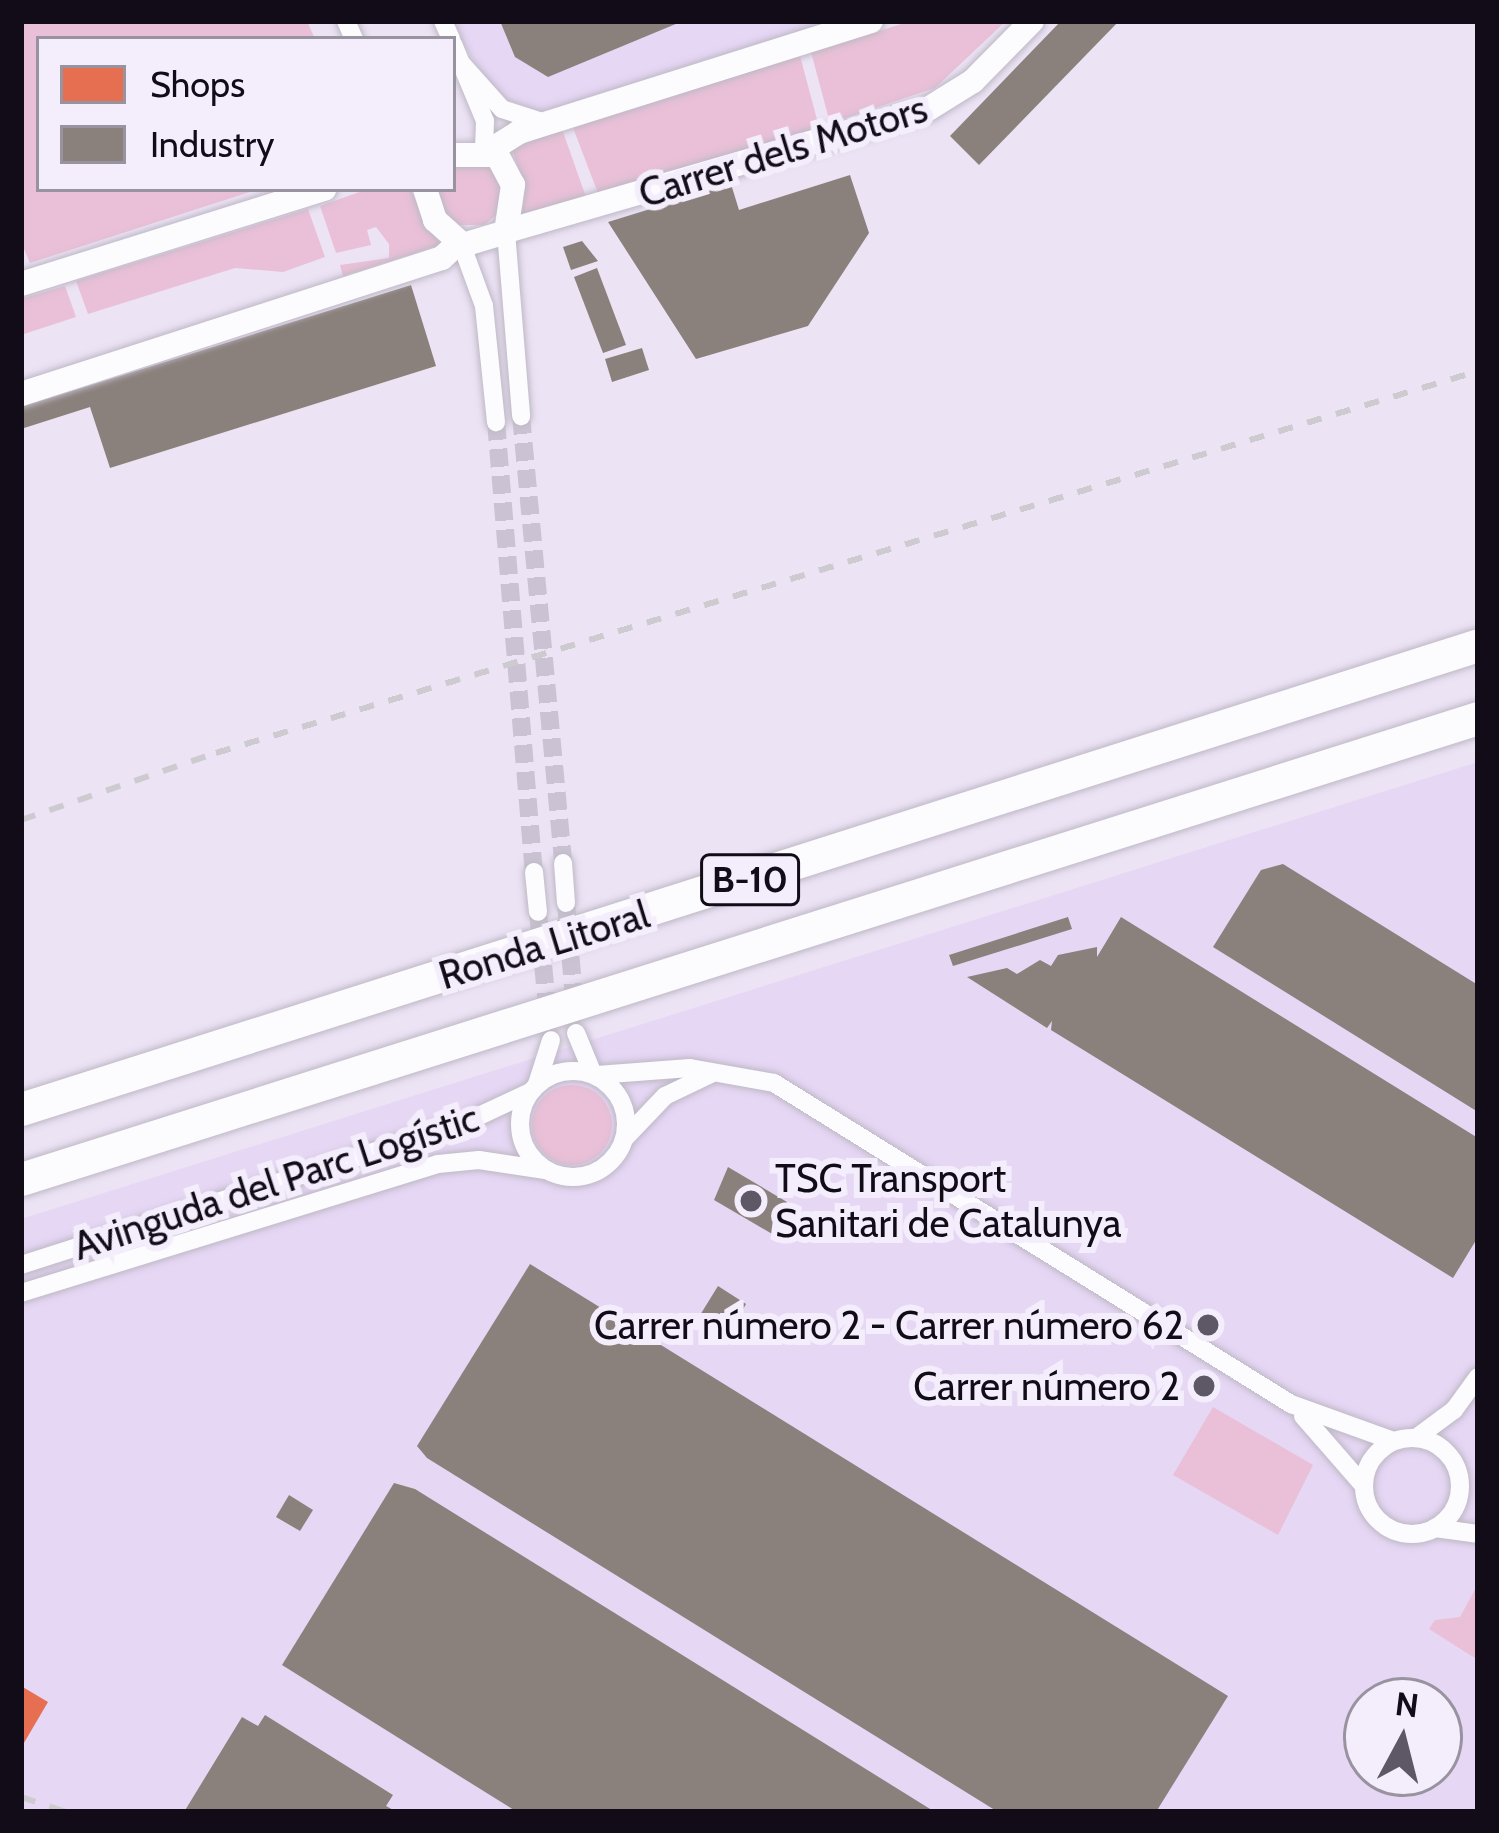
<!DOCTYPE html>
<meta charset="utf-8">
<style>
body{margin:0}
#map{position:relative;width:1499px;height:1833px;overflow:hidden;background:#ece3f5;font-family:Cabin,sans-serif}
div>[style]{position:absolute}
.built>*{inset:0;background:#e6d7f5}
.green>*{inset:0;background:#e9c0d7}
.round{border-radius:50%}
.shops>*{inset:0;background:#e76f51}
.industry>*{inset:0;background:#8a817c}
.minor-tunnel>*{height:18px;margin-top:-9px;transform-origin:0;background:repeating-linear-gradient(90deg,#cbc3d4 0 18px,transparent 0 27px)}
.roads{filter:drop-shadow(0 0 3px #beb8c5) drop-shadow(0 0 3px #beb8c5)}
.minor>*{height:18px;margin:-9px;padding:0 9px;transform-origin:9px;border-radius:9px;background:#fcfbfe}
.minor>.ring{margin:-9px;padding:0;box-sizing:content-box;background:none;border:18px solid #fcfbfe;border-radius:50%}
.tertiary>*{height:24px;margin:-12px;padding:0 12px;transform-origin:12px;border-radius:12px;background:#fcfbfe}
.trunk>*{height:33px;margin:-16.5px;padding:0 16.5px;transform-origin:16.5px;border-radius:16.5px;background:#fcfbfe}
.rail>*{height:6px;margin-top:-3px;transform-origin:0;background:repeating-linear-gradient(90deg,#cdcbd0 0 15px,transparent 0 30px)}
.dots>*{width:33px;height:33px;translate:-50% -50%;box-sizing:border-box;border:6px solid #f4edfb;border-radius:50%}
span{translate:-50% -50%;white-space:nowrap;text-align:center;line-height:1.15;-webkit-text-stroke:12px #f4edfb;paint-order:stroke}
.shield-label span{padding:3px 9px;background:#f4edfb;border:3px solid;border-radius:9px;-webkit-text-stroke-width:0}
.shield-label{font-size:36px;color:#110c17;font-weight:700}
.street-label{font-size:39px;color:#110c17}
.poi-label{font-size:39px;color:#110c17}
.left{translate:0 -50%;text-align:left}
.right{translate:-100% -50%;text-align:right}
.frame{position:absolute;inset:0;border:24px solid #110c17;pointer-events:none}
.legend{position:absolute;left:36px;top:36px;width:420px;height:156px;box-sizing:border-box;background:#f4edfb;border:3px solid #9993a0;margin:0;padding:15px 21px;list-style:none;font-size:36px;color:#110c17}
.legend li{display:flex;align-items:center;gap:24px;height:60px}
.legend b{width:60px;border:3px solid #9993a0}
.north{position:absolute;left:1343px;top:1677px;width:120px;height:120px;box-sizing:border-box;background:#f4edfb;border:3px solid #9993a0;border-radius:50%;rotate:7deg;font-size:33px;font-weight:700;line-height:48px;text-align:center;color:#110c17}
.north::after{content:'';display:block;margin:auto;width:42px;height:54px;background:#5e5765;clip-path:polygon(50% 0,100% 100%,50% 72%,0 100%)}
</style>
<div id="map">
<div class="built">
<div style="clip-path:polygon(449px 21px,855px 21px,541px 112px,496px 95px)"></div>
<div style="clip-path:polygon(evenodd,1478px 762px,1478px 1812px,21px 1812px,21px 1219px,1478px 762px,1367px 1701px,1439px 1701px,1439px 1773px,1367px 1773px,1367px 1701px)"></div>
</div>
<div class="green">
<div style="clip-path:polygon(21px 21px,307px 21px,315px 39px,39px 39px,39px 189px,259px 189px,30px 263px,21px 242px)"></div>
<div style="clip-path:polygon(911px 21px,1006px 21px,935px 88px,830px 123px,811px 52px)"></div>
<div style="clip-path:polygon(800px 56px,819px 127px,599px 196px,572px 125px)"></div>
<div style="clip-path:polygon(562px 129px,587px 200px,522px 214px,525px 188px,512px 149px)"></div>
<div style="clip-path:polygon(487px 163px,504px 184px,499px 213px,484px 225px,460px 225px,443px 212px,438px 189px,453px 189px,453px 165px)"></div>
<div style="clip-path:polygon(368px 189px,410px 189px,440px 245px,343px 276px,340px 265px,389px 258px,389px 244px,376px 227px,367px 230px,371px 245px,336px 253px,320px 206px)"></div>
<div style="clip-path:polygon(308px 209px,325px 257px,283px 272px,235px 268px,88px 314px,76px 281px)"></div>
<div style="clip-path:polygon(65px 286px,76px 317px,21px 335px,21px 299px)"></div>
<div class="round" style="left:532px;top:1085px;width:80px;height:80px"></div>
<div style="clip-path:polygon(1213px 1407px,1313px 1465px,1278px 1535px,1173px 1475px)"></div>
<div style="clip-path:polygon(1478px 1584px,1478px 1660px,1429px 1629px,1435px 1620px,1460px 1617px)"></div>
</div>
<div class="shops">
<div style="clip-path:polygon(21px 1686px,48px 1702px,21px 1748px)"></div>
</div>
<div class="industry">
<div style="clip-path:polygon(500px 21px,683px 21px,548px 77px,515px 57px)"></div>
<div style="clip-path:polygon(1061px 21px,1119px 21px,979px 165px,950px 136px)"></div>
<div style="clip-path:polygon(850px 175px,869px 233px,808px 326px,696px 359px,608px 222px,731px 184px,739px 210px)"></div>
<div style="clip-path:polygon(582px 241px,598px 261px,571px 270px,563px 247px)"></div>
<div style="clip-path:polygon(597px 268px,626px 345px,603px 353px,574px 277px)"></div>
<div style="clip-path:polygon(411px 285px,436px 366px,110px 468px,90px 407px,21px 429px,21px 407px)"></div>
<div style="clip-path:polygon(642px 348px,649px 370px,612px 382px,605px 359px)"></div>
<div style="clip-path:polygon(1283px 864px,1478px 985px,1478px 1112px,1213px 947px,1261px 870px)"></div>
<div style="clip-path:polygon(1068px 917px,1072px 929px,953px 966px,949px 955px)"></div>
<div style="clip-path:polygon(1121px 917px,1478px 1138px,1478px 1237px,1453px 1278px,1051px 1030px,1052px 1021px,1047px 1028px,967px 977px,1007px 968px,1017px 974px,1040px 960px,1051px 966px,1058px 955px,1097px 947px,1097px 957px)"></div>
<div style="clip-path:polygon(728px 1167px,787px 1202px,774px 1235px,714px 1200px)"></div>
<div style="clip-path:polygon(530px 1264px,1228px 1696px,1156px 1812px,998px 1812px,427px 1458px,417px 1446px)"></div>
<div style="clip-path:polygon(718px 1286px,746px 1304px,726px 1339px,697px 1320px)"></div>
<div style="clip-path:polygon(394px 1483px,415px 1489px,935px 1812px,517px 1812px,282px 1665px)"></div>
<div style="clip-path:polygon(289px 1495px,313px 1510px,300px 1531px,276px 1517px)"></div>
<div style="clip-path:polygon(265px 1715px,393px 1795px,386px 1806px,397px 1812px,184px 1812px,242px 1717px,258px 1726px)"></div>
</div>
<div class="minor-tunnel">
<div style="left:521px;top:416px;width:449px;rotate:84.6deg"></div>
<div style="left:496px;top:422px;width:452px;rotate:85.2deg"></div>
<div style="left:566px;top:903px;width:107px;rotate:85.2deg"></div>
<div style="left:538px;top:912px;width:103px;rotate:84.5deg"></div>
</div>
<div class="roads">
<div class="minor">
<div style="left:346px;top:21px;width:20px;rotate:66deg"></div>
<div style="left:443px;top:21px;width:20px;rotate:66deg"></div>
<div style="left:453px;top:44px;width:83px;rotate:67.4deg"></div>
<div style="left:485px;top:121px;width:28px;rotate:92deg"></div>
<div style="left:460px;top:62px;width:63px;rotate:48.2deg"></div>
<div style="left:502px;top:109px;width:40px;rotate:18deg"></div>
<div style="left:506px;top:232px;width:185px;rotate:85.3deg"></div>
<div style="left:461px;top:243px;width:67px;rotate:69.9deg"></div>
<div style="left:484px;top:306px;width:117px;rotate:84.1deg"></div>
<div style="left:563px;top:863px;width:40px;rotate:85.7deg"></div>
<div style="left:534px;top:872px;width:40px;rotate:84.3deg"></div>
<div style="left:576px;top:1033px;width:44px;rotate:67.5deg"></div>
<div class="ring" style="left:520px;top:1071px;width:88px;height:88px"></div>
<div style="left:597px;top:1075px;width:93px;rotate:-4.3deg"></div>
<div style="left:690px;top:1068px;width:85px;rotate:10.1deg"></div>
<div style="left:774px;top:1083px;width:609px;rotate:31.84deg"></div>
<div style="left:1291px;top:1404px;width:109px;rotate:19.8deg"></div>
<div style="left:537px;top:1084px;width:46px;rotate:-72.3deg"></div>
<div style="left:625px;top:1138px;width:58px;rotate:-46.4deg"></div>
<div style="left:665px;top:1096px;width:51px;rotate:-25.6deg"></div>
<div style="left:21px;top:1265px;width:465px;rotate:-17.8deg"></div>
<div style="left:464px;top:1123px;width:71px;rotate:-25.1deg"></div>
<div style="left:21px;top:1293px;width:436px;rotate:-17.2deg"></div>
<div style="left:438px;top:1164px;width:41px;rotate:-5.6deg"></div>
<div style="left:479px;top:1160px;width:67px;rotate:8.6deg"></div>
<div style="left:1303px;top:1416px;width:93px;rotate:48.9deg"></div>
<div class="ring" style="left:1364px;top:1438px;width:78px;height:78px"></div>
<div style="left:1416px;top:1438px;width:47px;rotate:-36.4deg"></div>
<div style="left:1454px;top:1410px;width:41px;rotate:-54deg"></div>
<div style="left:1435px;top:1528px;width:43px;rotate:7.9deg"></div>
</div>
<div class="tertiary">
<div style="left:489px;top:151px;width:36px;rotate:-32deg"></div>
<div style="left:519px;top:132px;width:369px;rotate:-17.5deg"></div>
<div style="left:425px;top:189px;width:33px;rotate:72deg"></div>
<div style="left:435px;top:220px;width:38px;rotate:42deg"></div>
<div style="left:463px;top:245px;width:45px;rotate:-16.8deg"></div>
<div style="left:506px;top:232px;width:48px;rotate:-81.5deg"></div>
<div style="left:513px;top:185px;width:34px;rotate:-118deg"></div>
<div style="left:497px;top:155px;width:44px;rotate:180deg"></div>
<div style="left:507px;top:231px;width:438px;rotate:-16.2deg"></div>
<div style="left:928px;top:109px;width:53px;rotate:-31.9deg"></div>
<div style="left:973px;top:81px;width:84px;rotate:-45.5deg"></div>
<div style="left:21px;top:284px;width:318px;rotate:-17.4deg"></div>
<div style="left:21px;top:394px;width:442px;rotate:-17.9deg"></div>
<div style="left:442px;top:258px;width:23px;rotate:-43deg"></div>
</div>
<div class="trunk">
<div style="left:21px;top:1109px;width:1529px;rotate:-17.66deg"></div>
<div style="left:21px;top:1179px;width:1528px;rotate:-17.56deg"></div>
</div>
</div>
<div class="rail">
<div style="left:21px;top:820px;width:206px;rotate:-19deg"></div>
<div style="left:216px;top:753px;width:1319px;rotate:-16.84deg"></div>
<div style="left:21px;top:1797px;width:47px;rotate:18.4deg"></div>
</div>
<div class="dots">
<div style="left:751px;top:1201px;background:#5e5765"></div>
<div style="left:1208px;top:1325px;background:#5e5765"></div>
<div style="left:1204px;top:1386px;background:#5e5765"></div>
</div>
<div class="shield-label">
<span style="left:750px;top:880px">B-10</span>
</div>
<div class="street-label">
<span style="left:783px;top:151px;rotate:-17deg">Carrer dels Motors</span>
<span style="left:544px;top:945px;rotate:-17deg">Ronda Litoral</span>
<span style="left:276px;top:1182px;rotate:-18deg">Avinguda del Parc Logístic</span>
</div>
<div class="poi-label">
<span class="left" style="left:775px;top:1201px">TSC Transport<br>Sanitari de Catalunya</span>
<span class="right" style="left:1184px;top:1325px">Carrer número 2 - Carrer número 62</span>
<span class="right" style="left:1180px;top:1386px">Carrer número 2</span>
</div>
<div class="frame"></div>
<ul class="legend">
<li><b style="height:33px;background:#e76f51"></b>Shops</li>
<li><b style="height:33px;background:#8a817c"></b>Industry</li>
</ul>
<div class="north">N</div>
</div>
